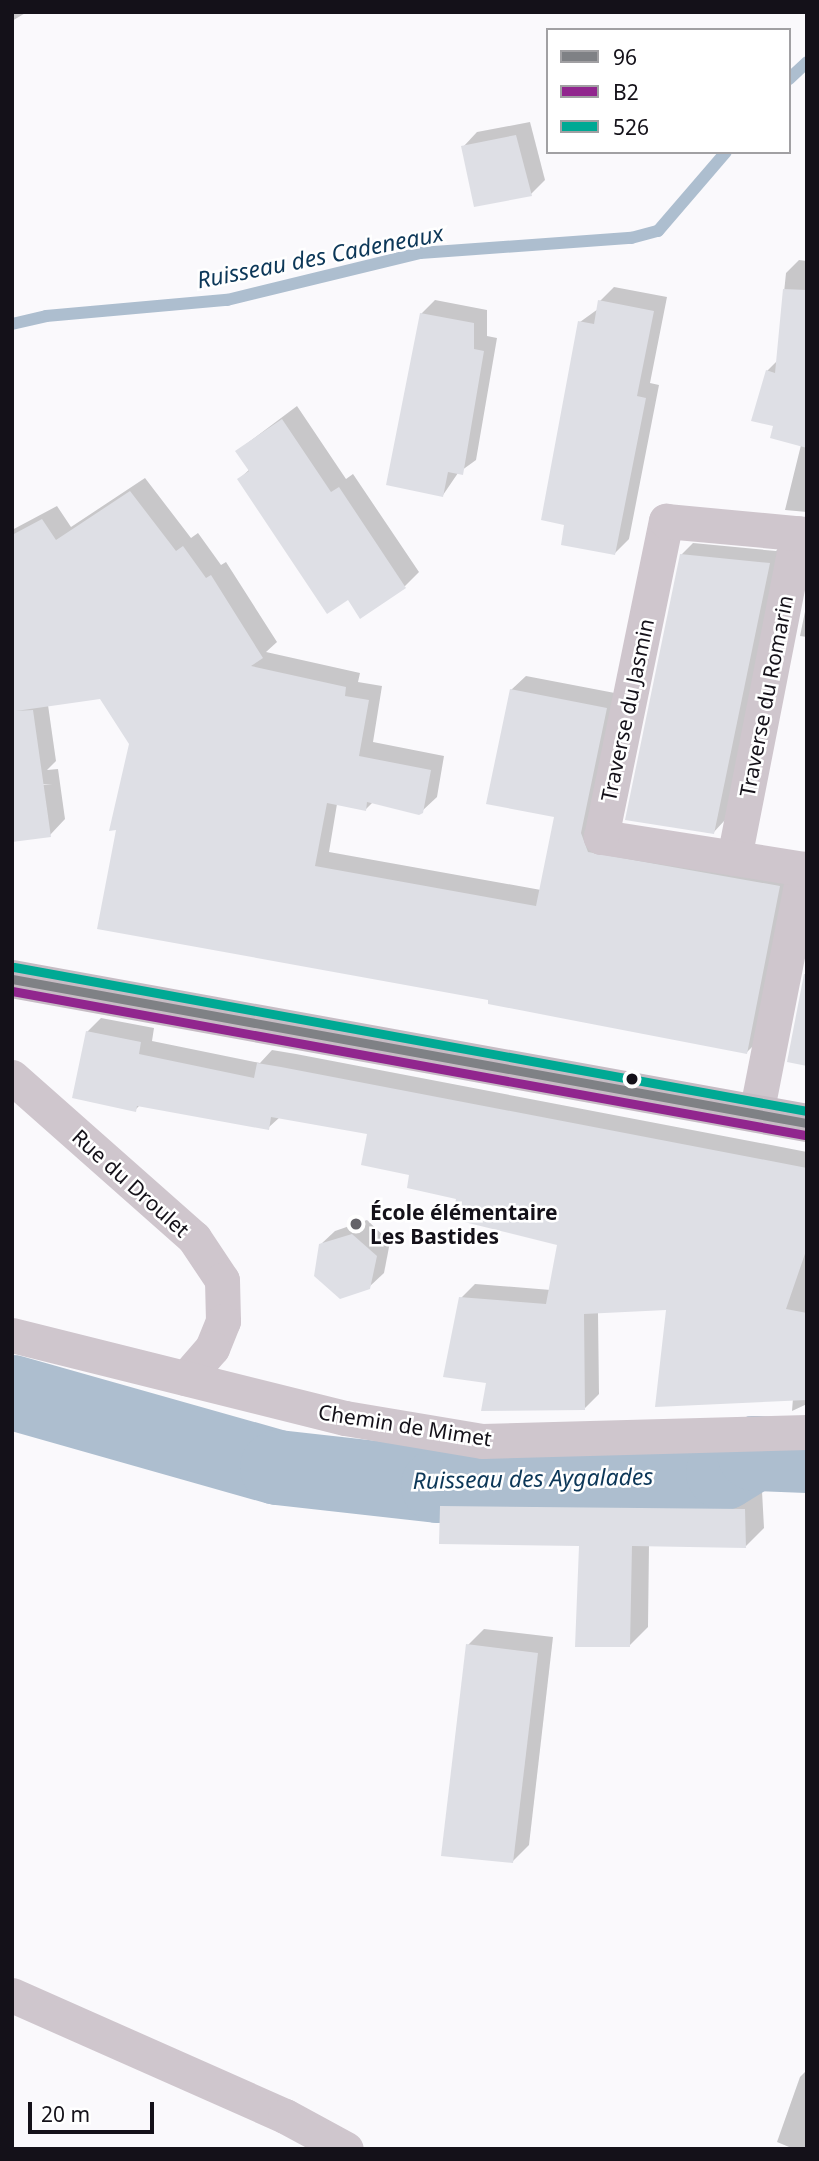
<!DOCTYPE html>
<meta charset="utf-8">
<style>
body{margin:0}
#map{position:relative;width:819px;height:2161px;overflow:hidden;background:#faf9fc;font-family:"Noto Sans",sans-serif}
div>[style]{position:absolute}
.shadow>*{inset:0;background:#0003}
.stream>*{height:12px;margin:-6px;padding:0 6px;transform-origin:6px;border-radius:6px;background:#adbecf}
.river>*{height:75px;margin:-37.5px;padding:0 37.5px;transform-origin:37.5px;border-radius:37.5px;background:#adbecf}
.building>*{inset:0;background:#dedfe5}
.minor>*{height:35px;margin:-17.5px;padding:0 17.5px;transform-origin:17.5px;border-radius:17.5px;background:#cfc6cd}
.secondary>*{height:38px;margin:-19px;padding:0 19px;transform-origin:19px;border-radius:19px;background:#c6bcc4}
.bus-1>*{height:9px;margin:-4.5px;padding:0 4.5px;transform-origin:4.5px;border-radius:4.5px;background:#7f8185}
.bus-2>*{height:9px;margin:-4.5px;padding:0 4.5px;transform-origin:4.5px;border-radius:4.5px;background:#91268e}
.bus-3>*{height:9px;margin:-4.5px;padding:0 4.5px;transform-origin:4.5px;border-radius:4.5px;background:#00a994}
.dots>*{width:19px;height:19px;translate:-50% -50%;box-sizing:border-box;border:4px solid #fff;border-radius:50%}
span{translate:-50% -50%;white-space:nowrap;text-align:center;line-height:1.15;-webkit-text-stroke:5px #fff;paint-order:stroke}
.street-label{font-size:21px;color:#141119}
.poi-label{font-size:21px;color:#141119;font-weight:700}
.left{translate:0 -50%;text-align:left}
.water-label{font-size:23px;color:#0c3758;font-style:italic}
.frame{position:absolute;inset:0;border:14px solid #141119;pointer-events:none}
.legend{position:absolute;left:546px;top:28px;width:245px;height:126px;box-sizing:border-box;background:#fff;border:2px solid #a1a0a3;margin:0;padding:9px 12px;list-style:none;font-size:21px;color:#141119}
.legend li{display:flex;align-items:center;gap:14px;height:35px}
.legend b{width:35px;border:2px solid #a1a0a3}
.scale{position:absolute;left:28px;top:2102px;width:126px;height:32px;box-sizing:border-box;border:4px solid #141119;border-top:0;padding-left:9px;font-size:21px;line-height:24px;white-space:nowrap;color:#141119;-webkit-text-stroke:5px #fff;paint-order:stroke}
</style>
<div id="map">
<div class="shadow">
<div style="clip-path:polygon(12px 12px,27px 12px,12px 21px)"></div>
<div style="clip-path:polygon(530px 122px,545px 180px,531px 194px,463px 147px,477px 132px)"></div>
<div style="clip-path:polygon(799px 260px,807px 261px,807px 512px,785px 510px,801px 445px,776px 425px,767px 371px,777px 361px,786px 273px)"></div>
<div style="clip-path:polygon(614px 287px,667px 297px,650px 383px,659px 385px,629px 539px,615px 553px,580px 322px,598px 309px,600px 301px)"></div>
<div style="clip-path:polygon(435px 300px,487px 310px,487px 336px,497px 338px,476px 460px,458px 473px,443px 495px,421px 314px)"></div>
<div style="clip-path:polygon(297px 406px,346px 479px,353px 474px,419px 572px,405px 586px,348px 598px,239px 479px,250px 469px,237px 451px)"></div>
<div style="clip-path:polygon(145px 478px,191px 538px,198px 533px,221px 565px,226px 562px,277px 642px,266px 652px,360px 673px,358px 682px,382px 686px,373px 742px,444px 756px,437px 797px,422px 811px,373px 802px,366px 809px,337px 804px,329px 852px,541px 890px,556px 816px,511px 690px,526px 676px,620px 694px,595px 818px,794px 872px,761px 1038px,747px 1052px,490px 999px,118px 828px,131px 744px,101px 697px,48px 705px,56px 761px,47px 770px,58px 769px,65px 819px,50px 835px,12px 789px,52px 784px,12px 786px,12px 530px,57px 506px,71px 527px)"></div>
<div style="clip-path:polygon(693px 543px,776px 551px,784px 543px,725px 820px,713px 833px,681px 555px)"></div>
<div style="clip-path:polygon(807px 602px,807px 637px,800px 636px)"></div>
<div style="clip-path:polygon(101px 1018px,154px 1028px,152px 1041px,260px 1063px,272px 1050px,296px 1054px,807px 1152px,807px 1404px,792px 1411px,793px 1398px,668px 1308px,598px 1312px,599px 1394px,585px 1408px,488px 1382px,461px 1298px,475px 1284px,551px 1290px,559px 1244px,411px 1173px,369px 1133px,280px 1117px,268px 1128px,141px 1104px,135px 1110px,87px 1032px)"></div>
<div style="clip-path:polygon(367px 1220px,390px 1242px,384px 1273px,369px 1287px,320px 1245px,335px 1231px)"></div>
<div style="clip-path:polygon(460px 1489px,762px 1491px,764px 1528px,746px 1546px,649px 1545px,648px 1627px,630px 1645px,580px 1544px,442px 1507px)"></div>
<div style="clip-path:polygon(484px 1629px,553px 1637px,529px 1845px,513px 1861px,468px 1645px)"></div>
<div style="clip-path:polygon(807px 2070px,807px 2149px,794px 2149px,777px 2142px,800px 2077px)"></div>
</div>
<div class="stream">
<div style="left:789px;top:79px;width:25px;rotate:-43deg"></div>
<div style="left:12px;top:324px;width:35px;rotate:-13deg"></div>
<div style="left:46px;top:316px;width:182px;rotate:-5.1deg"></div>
<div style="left:227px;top:300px;width:199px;rotate:-13.7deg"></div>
<div style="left:420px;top:253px;width:212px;rotate:-4.1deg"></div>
<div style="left:631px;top:238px;width:28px;rotate:-15deg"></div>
<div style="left:658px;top:231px;width:104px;rotate:-49.3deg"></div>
</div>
<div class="river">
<div style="left:12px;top:1392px;width:275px;rotate:15.8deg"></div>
<div style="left:277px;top:1467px;width:162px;rotate:6.4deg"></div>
<div style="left:438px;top:1485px;width:285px;rotate:-2.6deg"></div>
<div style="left:723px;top:1472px;width:36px;rotate:-32deg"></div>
<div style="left:754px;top:1453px;width:53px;rotate:2.2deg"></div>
</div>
<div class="building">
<div style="clip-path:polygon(516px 135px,532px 196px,474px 207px,461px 146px)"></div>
<div style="clip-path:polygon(783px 289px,807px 290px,807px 448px,770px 438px,773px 426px,751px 421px,766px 370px,775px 373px)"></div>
<div style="clip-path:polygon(598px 300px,654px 311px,637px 396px,646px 398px,615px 555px,561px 545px,564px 525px,541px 520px,578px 321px,594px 324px)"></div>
<div style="clip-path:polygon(420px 313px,474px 323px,474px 349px,484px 351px,463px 475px,448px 472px,443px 497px,386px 485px)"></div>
<div style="clip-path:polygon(282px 419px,331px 492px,339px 487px,406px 588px,360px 619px,348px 600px,327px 614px,237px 479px,249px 471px,235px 451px)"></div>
<div style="clip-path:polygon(130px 491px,176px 551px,183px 546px,206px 578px,211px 575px,263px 658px,251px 666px,346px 687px,345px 696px,369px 700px,359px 756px,431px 770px,423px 813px,419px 815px,367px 802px,366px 811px,327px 803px,315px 866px,536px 906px,554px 817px,486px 804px,510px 689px,607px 708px,581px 833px,588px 852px,780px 886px,747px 1054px,488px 1004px,488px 1000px,97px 929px,116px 830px,109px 831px,129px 744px,100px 699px,16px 711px,33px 710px,51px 837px,12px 842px,12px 535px,42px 519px,56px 540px)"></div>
<div style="clip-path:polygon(680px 554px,770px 563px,714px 834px,625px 820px)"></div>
<div style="clip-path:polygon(804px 974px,807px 974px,807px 1066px,787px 1062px)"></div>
<div style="clip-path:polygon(86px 1031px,141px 1042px,139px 1054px,254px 1078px,257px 1063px,281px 1067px,807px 1168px,807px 1248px,786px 1309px,807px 1313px,807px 1400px,655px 1407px,666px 1310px,584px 1314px,585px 1410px,481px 1411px,486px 1383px,443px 1377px,459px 1297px,546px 1304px,557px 1245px,452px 1219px,456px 1199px,407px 1188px,409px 1175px,361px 1165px,367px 1134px,271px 1117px,269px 1130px,137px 1106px,136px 1112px,72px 1098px)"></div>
<div style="clip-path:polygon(352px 1234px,377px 1256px,370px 1289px,340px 1299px,314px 1276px,319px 1244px)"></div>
<div style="clip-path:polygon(440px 1506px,745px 1509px,746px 1548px,632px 1546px,630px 1647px,575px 1647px,579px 1546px,439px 1544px)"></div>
<div style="clip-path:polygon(466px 1644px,538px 1653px,513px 1863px,441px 1856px)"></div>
</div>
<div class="minor">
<div style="left:734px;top:858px;width:331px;rotate:-78.9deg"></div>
<div style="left:12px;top:1077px;width:243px;rotate:41.5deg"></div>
<div style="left:194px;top:1238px;width:50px;rotate:56.3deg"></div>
<div style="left:222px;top:1280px;width:41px;rotate:88.6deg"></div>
<div style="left:223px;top:1321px;width:29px;rotate:112deg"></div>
<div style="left:212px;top:1348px;width:40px;rotate:131deg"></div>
<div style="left:756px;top:1114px;width:250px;rotate:-78.9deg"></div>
<div style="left:804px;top:869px;width:206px;rotate:-171deg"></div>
<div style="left:601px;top:837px;width:323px;rotate:-78.4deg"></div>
<div style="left:666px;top:521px;width:142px;rotate:5.3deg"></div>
<div style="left:12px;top:1335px;width:343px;rotate:14deg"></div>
<div style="left:345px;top:1418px;width:139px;rotate:9.5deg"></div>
<div style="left:482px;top:1441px;width:325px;rotate:-1.6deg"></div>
<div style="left:12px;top:1995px;width:299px;rotate:23.9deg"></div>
<div style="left:285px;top:2116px;width:69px;rotate:28.4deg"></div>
</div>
<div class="secondary">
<div style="left:12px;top:979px;width:808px;rotate:10.27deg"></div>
</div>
<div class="bus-1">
<div style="left:12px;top:979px;width:808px;rotate:10.27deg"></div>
</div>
<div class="bus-2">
<div style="left:12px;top:991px;width:806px;rotate:10.29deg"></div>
</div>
<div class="bus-3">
<div style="left:14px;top:967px;width:806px;rotate:10.29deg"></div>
</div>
<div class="dots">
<div style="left:632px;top:1079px;background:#141119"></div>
<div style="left:356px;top:1224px;background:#646268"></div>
</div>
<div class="street-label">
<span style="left:766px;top:696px;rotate:-79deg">Traverse du Romarin</span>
<span style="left:627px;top:710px;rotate:-78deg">Traverse du Jasmin</span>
<span style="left:131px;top:1183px;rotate:42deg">Rue du Droulet</span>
<span style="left:405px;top:1425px;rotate:9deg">Chemin de Mimet</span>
</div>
<div class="poi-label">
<span class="left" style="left:370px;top:1224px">École élémentaire<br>Les Bastides</span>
</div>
<div class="water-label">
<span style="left:320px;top:256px;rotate:-11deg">Ruisseau des Cadeneaux</span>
<span style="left:533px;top:1478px;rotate:-1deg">Ruisseau des Aygalades</span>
</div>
<div class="frame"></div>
<ul class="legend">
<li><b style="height:9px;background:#7f8185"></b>96</li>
<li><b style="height:9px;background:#91268e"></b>B2</li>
<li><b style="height:9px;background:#00a994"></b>526</li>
</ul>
<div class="scale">20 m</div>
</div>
